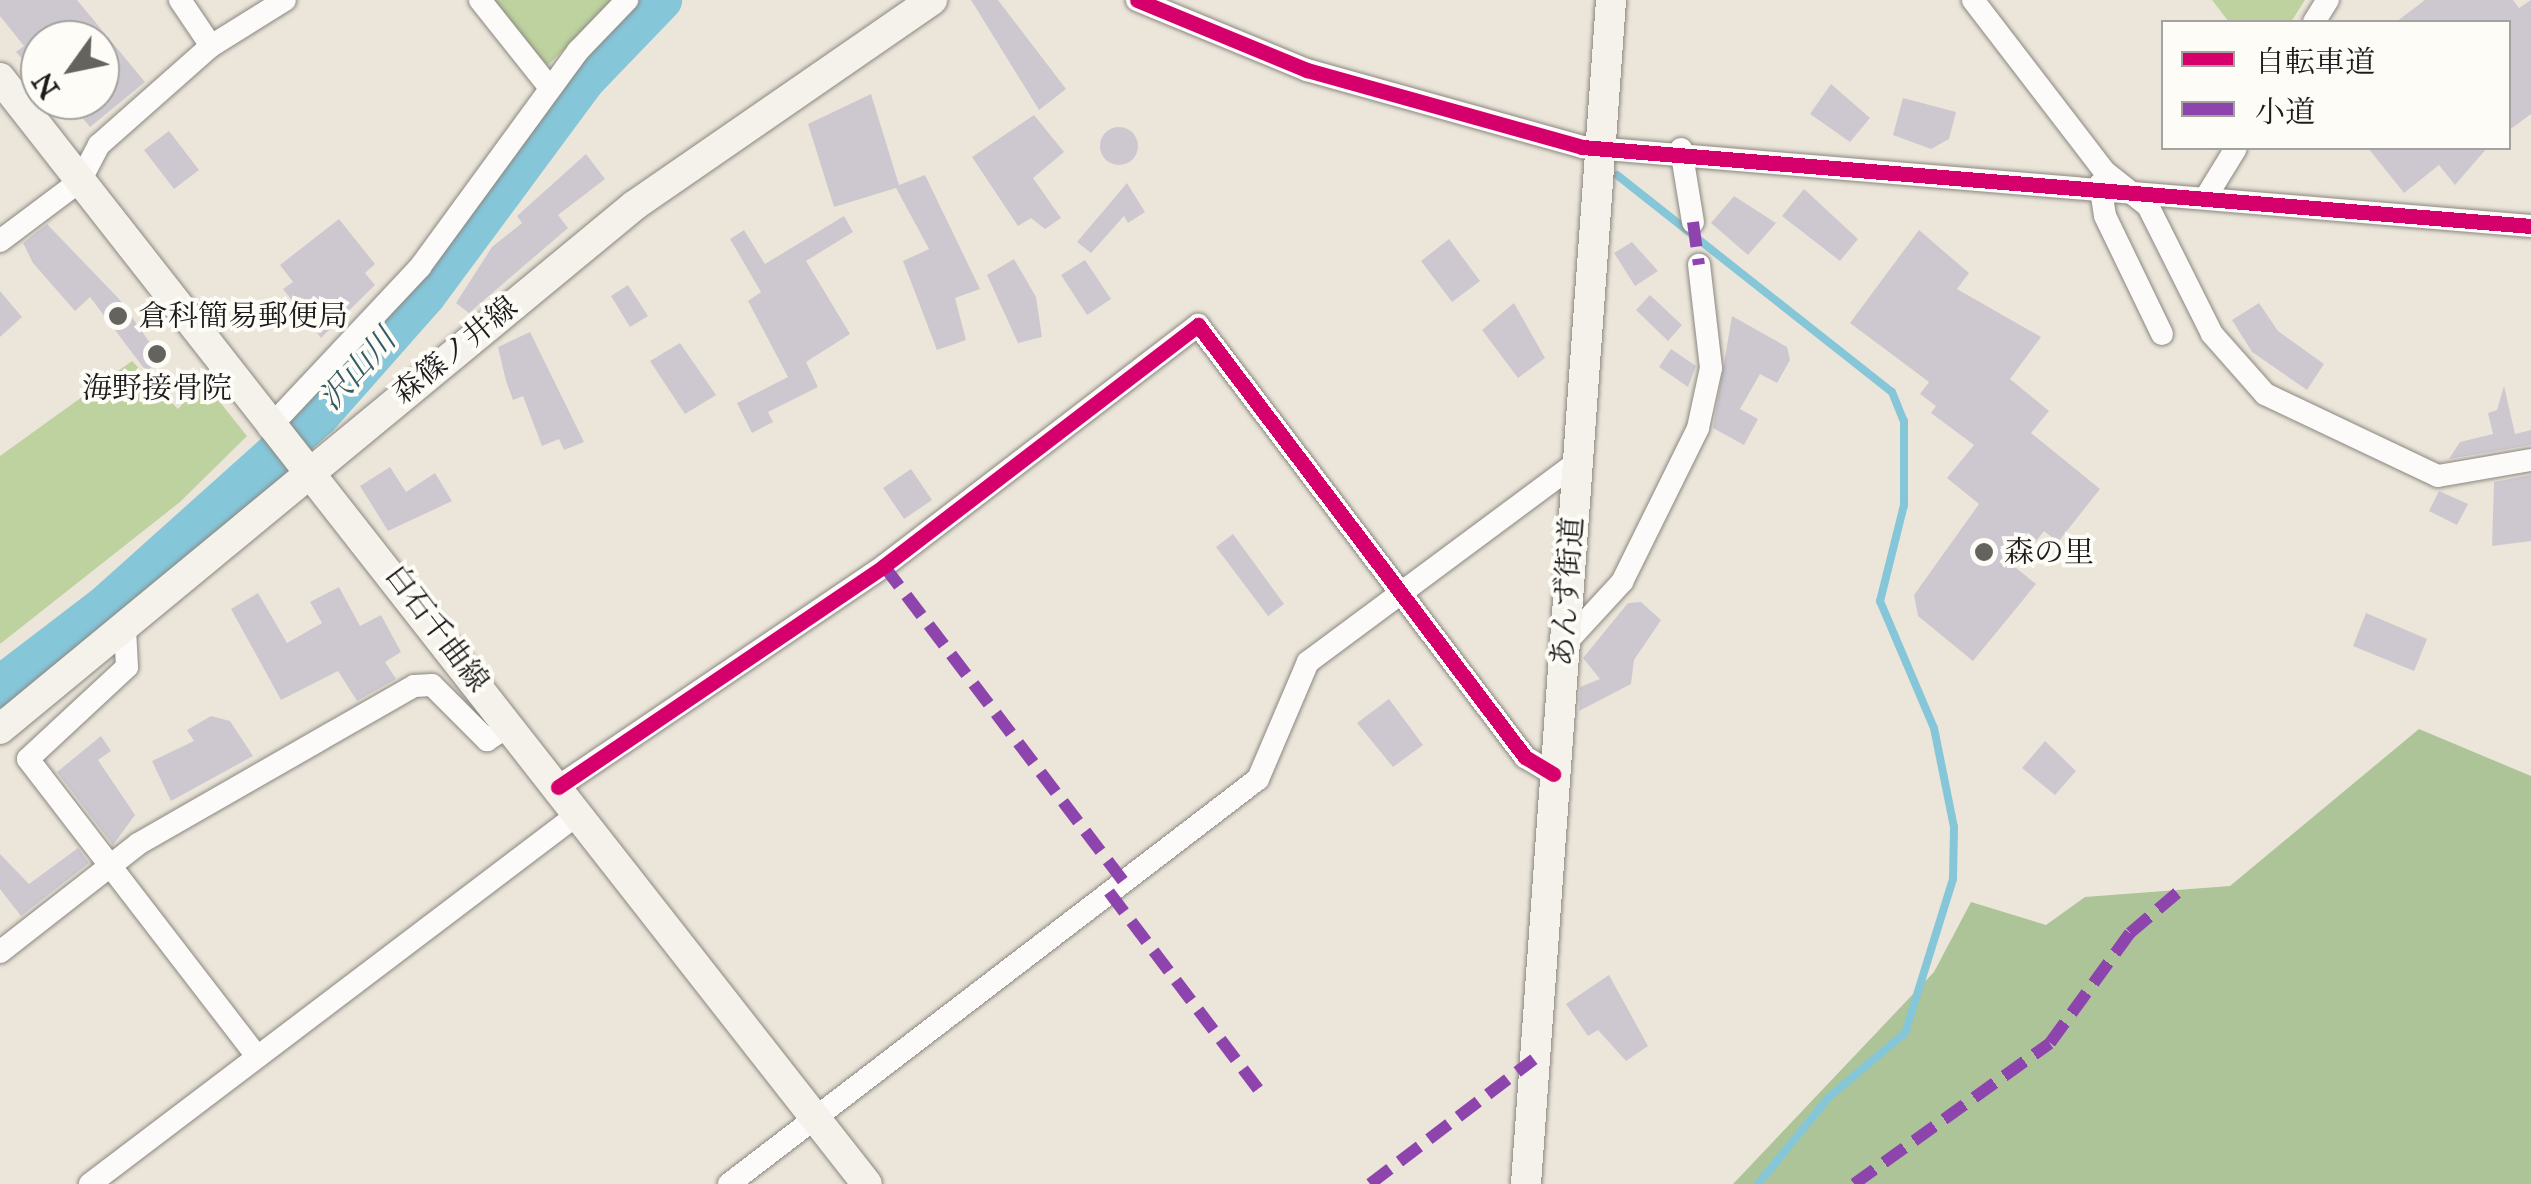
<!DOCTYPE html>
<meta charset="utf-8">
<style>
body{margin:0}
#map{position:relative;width:2531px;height:1184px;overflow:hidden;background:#ece6da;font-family:"IM FELL Great Primer","Noto Serif JP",serif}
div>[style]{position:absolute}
.green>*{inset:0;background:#bdd29f}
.forest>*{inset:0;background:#acc498}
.stream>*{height:8px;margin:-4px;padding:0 4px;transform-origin:4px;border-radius:4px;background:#86c6d9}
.river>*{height:42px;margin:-21px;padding:0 21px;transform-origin:21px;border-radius:21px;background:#86c6d9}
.building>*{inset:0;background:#cdc8d0}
.round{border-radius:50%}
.roads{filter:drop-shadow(0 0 2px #8a8781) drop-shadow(0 0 2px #8a8781)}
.street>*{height:22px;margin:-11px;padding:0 11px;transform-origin:11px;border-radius:11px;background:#fcfbf9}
.secondary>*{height:30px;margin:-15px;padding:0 15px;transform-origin:15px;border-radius:15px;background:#f5f1eb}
.quiet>*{height:12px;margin-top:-6px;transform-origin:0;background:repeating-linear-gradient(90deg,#8e44ad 0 25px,transparent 0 37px)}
.cycleway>*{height:15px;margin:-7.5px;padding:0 7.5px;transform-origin:7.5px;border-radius:7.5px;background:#d6006c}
.dots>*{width:28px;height:28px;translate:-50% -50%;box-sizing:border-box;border:5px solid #fdfcf7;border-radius:50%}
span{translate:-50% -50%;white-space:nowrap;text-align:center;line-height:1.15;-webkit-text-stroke:8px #fdfcf7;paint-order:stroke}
.poi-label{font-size:30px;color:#1c1c1c}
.left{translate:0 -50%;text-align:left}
.street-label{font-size:30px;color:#1c1c1c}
.water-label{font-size:32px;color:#355b67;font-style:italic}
.legend{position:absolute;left:2161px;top:20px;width:350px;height:130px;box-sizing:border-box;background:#fdfcf7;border:2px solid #a3a29f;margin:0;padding:12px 18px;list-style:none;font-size:30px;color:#1c1c1c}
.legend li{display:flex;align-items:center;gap:20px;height:50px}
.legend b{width:50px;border:2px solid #a3a29f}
.north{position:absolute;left:20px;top:20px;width:100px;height:100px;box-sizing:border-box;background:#fdfcf7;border:2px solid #a3a29f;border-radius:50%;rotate:237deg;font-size:28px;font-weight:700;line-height:40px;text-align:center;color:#1c1c1c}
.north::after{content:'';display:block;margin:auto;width:35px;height:45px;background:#65635e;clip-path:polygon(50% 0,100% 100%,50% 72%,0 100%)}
</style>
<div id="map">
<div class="green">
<div style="clip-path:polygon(494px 0,615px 0,547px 66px)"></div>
<div style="clip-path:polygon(2212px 0,2305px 0,2291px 22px,2229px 22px)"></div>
<div style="clip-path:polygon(132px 361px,178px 409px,203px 381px,247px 436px,180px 502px,0 644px,0 456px)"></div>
</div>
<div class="forest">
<div style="clip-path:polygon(2419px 729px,2531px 776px,2531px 1184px,1733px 1184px,1934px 972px,1971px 902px,2046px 925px,2085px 897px,2230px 886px)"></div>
</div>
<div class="stream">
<div style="left:1617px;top:175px;width:350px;rotate:38.3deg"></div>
<div style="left:1892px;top:392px;width:31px;rotate:68deg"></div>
<div style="left:1904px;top:421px;width:84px;rotate:90deg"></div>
<div style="left:1904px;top:505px;width:99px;rotate:104deg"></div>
<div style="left:1880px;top:601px;width:138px;rotate:67deg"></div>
<div style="left:1934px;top:728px;width:101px;rotate:78.6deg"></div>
<div style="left:1954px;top:827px;width:52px;rotate:91.1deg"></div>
<div style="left:1953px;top:879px;width:161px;rotate:107.3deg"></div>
<div style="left:1905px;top:1033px;width:99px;rotate:139.9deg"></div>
<div style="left:1829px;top:1097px;width:112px;rotate:129.2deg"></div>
</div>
<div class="river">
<div style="left:0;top:687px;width:133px;rotate:-37.4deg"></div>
<div style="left:106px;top:606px;width:285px;rotate:-41.9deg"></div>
<div style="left:318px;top:416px;width:162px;rotate:-48.5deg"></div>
<div style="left:425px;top:295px;width:269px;rotate:-53.5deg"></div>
<div style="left:585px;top:79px;width:110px;rotate:-46.1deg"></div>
</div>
<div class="building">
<div style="clip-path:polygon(0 0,77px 0,145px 82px,90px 127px,67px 100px,100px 100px,100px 40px,40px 40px,40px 80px,16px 52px,24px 46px,0 16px)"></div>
<div style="clip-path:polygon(971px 0,998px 0,1066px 89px,1039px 110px)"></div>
<div style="clip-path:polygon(2425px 0,2513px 0,2519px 8px,2531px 0,2531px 114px,2508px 131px,2508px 22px,2396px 22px)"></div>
<div style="clip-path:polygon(1831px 84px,1870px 118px,1850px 142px,1810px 114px)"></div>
<div style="clip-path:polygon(871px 94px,899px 185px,925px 175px,980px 289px,955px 298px,966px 340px,937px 350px,903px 261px,929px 249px,896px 188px,834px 207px,808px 124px)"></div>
<div style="clip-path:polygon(1903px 98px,1956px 112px,1949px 139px,1931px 149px,1893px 135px)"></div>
<div style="clip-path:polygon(1034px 115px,1064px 152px,1033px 178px,1061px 218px,1045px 229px,1031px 218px,1018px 226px,972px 157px)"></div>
<div class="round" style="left:1100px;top:127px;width:38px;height:38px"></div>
<div style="clip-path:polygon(169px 131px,199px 170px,174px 189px,144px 150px)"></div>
<div style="clip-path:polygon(2368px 148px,2487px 148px,2455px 185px,2439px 165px,2404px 193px)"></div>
<div style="clip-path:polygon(586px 154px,605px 179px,558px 215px,568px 228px,469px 313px,456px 303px,492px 247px,522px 223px,517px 216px)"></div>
<div style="clip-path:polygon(1127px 183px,1145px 212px,1128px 223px,1124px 216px,1091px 253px,1077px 242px)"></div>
<div style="clip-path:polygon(1804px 189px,1858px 239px,1840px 261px,1782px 216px)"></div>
<div style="clip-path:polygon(1734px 196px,1776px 223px,1748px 255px,1711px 223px)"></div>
<div style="clip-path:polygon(844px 216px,853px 232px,806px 261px,850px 334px,806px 362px,818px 387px,768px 412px,773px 422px,752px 433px,737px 403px,788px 377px,748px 301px,761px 292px,730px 239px,744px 230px,765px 264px)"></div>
<div style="clip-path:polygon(339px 219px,375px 264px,365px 273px,375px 285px,321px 338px,283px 289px,293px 282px,280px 265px)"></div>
<div style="clip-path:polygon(47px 224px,120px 300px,162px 360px,146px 371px,90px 297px,75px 311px,33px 263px,23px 243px)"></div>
<div style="clip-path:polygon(1919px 230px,1969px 273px,1957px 289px,2041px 337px,2010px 379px,2049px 411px,2031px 433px,2100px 489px,2058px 542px,2044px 531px,2015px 567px,2036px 584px,1973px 661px,1918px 616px,1914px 595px,1979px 504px,1947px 478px,1974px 445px,1931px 413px,1936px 406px,1920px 394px,1929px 382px,1850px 323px)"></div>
<div style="clip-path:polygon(1449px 239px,1480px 281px,1452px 302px,1421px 261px)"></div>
<div style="clip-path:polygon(1632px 242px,1658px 271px,1635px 286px,1614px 253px)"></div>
<div style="clip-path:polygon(1014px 259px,1036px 297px,1042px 337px,1018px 343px,987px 275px)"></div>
<div style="clip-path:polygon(1085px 260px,1111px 299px,1087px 315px,1061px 275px)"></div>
<div style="clip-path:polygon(628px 285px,648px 316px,630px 327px,611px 296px)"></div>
<div style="clip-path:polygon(0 291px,22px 317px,0 337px)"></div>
<div style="clip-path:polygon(1650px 295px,1682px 325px,1668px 341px,1636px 310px)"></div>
<div style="clip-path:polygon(1514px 303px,1545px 358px,1518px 378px,1482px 330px)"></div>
<div style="clip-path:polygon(2259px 303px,2278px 331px,2324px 364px,2307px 390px,2252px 352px,2232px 320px)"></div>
<div style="clip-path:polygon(1732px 316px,1787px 347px,1790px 360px,1777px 383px,1760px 374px,1740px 409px,1758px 419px,1744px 445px,1713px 428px)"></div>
<div style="clip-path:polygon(530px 332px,584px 442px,564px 450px,559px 439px,542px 446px,523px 396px,513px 400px,506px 381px,498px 347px)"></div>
<div style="clip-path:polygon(680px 343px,716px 395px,685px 414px,650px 361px)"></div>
<div style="clip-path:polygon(1671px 349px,1696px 366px,1688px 387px,1659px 367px)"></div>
<div style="clip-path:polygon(2504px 386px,2515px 434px,2531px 430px,2531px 445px,2449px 459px,2460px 442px,2493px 434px,2488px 413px,2497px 410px)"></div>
<div style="clip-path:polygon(390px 467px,406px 492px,435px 473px,452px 501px,388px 531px,360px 486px)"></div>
<div style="clip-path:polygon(911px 469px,932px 500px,904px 519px,883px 488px)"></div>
<div style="clip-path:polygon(2531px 475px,2531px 541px,2492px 546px,2494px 482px)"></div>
<div style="clip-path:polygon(2439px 491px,2468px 504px,2457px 525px,2429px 511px)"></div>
<div style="clip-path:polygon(1233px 534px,1284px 604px,1268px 616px,1216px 547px)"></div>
<div style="clip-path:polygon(339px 587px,360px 626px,381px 615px,401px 652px,385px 662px,396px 679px,357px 701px,338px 671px,281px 700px,231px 609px,258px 593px,287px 643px,322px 623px,310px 602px)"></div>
<div style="clip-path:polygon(1641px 602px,1661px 620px,1634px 660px,1631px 684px,1579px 711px,1580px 687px,1600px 679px,1583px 658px,1628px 603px)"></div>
<div style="clip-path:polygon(2366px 613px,2427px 639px,2414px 671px,2353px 646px)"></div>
<div style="clip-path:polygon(1389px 699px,1423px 745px,1393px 767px,1357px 723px)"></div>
<div style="clip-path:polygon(211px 716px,230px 721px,253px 756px,171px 801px,152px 761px,194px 741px,187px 730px)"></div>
<div style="clip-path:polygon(101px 736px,111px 751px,98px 760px,135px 815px,113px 845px,57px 772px)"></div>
<div style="clip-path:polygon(2045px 741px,2076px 771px,2055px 795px,2022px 768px)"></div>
<div style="clip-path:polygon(78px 848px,89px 863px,21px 916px,0 889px,0 854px,29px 884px)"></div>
<div style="clip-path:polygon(1609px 975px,1648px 1046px,1626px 1061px,1598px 1030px,1588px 1036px,1566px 1004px)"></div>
</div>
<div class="roads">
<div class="street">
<div style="left:180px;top:0;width:55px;rotate:56deg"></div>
<div style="left:480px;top:0;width:112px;rotate:51.5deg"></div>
<div style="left:1137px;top:0;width:184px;rotate:22.4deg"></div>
<div style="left:1307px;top:70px;width:286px;rotate:15.6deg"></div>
<div style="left:1582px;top:147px;width:952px;rotate:4.76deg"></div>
<div style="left:1973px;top:0;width:217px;rotate:52.5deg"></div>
<div style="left:2105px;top:172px;width:55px;rotate:38.3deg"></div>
<div style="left:2148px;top:206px;width:143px;rotate:63.4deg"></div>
<div style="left:2212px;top:334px;width:80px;rotate:48.5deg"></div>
<div style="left:2265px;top:394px;width:191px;rotate:25.4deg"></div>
<div style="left:2438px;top:476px;width:94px;rotate:-9.8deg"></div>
<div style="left:2314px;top:22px;width:26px;rotate:-58deg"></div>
<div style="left:1681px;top:149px;width:74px;rotate:80.7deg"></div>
<div style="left:2100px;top:184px;width:32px;rotate:81deg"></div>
<div style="left:2105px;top:216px;width:131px;rotate:64.2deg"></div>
<div style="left:2206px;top:197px;width:57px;rotate:-58.5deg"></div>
<div style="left:0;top:241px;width:100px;rotate:-36.9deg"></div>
<div style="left:80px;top:181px;width:41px;rotate:-62.2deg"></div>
<div style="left:99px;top:145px;width:149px;rotate:-41.5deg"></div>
<div style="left:211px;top:46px;width:87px;rotate:-31.9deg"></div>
<div style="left:269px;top:428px;width:221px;rotate:-46.8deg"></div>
<div style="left:420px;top:267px;width:268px;rotate:-53.8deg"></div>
<div style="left:578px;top:51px;width:71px;rotate:-46.1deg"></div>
<div style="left:125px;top:629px;width:38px;rotate:87deg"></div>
<div style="left:127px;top:667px;width:135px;rotate:137.1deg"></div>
<div style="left:28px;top:759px;width:375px;rotate:52.4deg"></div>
<div style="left:1564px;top:645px;width:86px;rotate:-47.4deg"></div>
<div style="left:1622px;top:582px;width:172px;rotate:-63.7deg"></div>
<div style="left:1698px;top:428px;width:61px;rotate:-77.8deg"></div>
<div style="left:1711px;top:368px;width:104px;rotate:-96.6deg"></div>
<div style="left:558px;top:787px;width:394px;rotate:-34.1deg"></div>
<div style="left:884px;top:566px;width:396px;rotate:-37.5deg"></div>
<div style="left:1198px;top:325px;width:542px;rotate:52.88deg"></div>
<div style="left:1525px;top:757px;width:33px;rotate:31deg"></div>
<div style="left:0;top:952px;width:175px;rotate:-38deg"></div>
<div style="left:138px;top:844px;width:318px;rotate:-29.8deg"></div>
<div style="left:414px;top:686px;width:18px;rotate:-3deg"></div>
<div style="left:432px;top:685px;width:78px;rotate:45deg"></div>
<div style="left:487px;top:740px;width:27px;rotate:-33deg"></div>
<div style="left:90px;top:1184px;width:612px;rotate:-37.17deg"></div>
<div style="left:729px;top:1184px;width:666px;rotate:-37.44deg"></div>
<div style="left:1258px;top:779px;width:127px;rotate:-66.9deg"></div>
<div style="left:1308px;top:662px;width:334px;rotate:-36.6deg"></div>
</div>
<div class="secondary">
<div style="left:0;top:78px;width:1405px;rotate:51.91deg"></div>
<div style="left:0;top:729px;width:823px;rotate:-39.53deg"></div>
<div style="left:635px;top:205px;width:361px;rotate:-34.6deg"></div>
<div style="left:1526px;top:1184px;width:1187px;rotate:-85.89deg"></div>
</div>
</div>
<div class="quiet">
<div style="left:1693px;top:222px;width:43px;rotate:82.1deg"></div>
<div style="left:884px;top:566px;width:395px;rotate:52.8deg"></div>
<div style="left:1109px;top:892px;width:257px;rotate:52.9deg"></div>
<div style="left:1370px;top:1184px;width:206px;rotate:-37.3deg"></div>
<div style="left:1854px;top:1184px;width:241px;rotate:-35.7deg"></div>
<div style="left:2050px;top:1043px;width:136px;rotate:-54deg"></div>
<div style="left:2130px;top:933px;width:62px;rotate:-40.4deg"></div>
</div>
<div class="cycleway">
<div style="left:1137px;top:0;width:184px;rotate:22.4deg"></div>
<div style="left:1307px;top:70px;width:286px;rotate:15.6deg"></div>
<div style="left:1582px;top:147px;width:952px;rotate:4.76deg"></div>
<div style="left:558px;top:787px;width:394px;rotate:-34.1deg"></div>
<div style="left:884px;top:566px;width:396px;rotate:-37.5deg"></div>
<div style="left:1198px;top:325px;width:542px;rotate:52.88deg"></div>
<div style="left:1525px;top:757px;width:33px;rotate:31deg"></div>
</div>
<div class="dots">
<div style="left:118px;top:316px;background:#65635e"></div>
<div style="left:157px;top:354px;background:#65635e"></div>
<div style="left:1984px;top:552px;background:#65635e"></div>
</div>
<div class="poi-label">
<span class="left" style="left:138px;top:316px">倉科簡易郵便局</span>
<span style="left:157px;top:388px">海野接骨院</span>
<span class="left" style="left:2004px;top:552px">森の里</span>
</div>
<div class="street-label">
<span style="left:455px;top:350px;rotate:-39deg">森篠ノ井線</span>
<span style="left:1567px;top:592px;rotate:-86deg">あんず街道</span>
<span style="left:437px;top:628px;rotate:53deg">白石千曲線</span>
</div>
<div class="water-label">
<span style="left:358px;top:370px;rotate:-48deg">沢山川</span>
</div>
<ul class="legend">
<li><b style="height:12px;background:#d6006c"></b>自転車道</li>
<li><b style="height:12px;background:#8e44ad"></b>小道</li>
</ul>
<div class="north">N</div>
</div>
